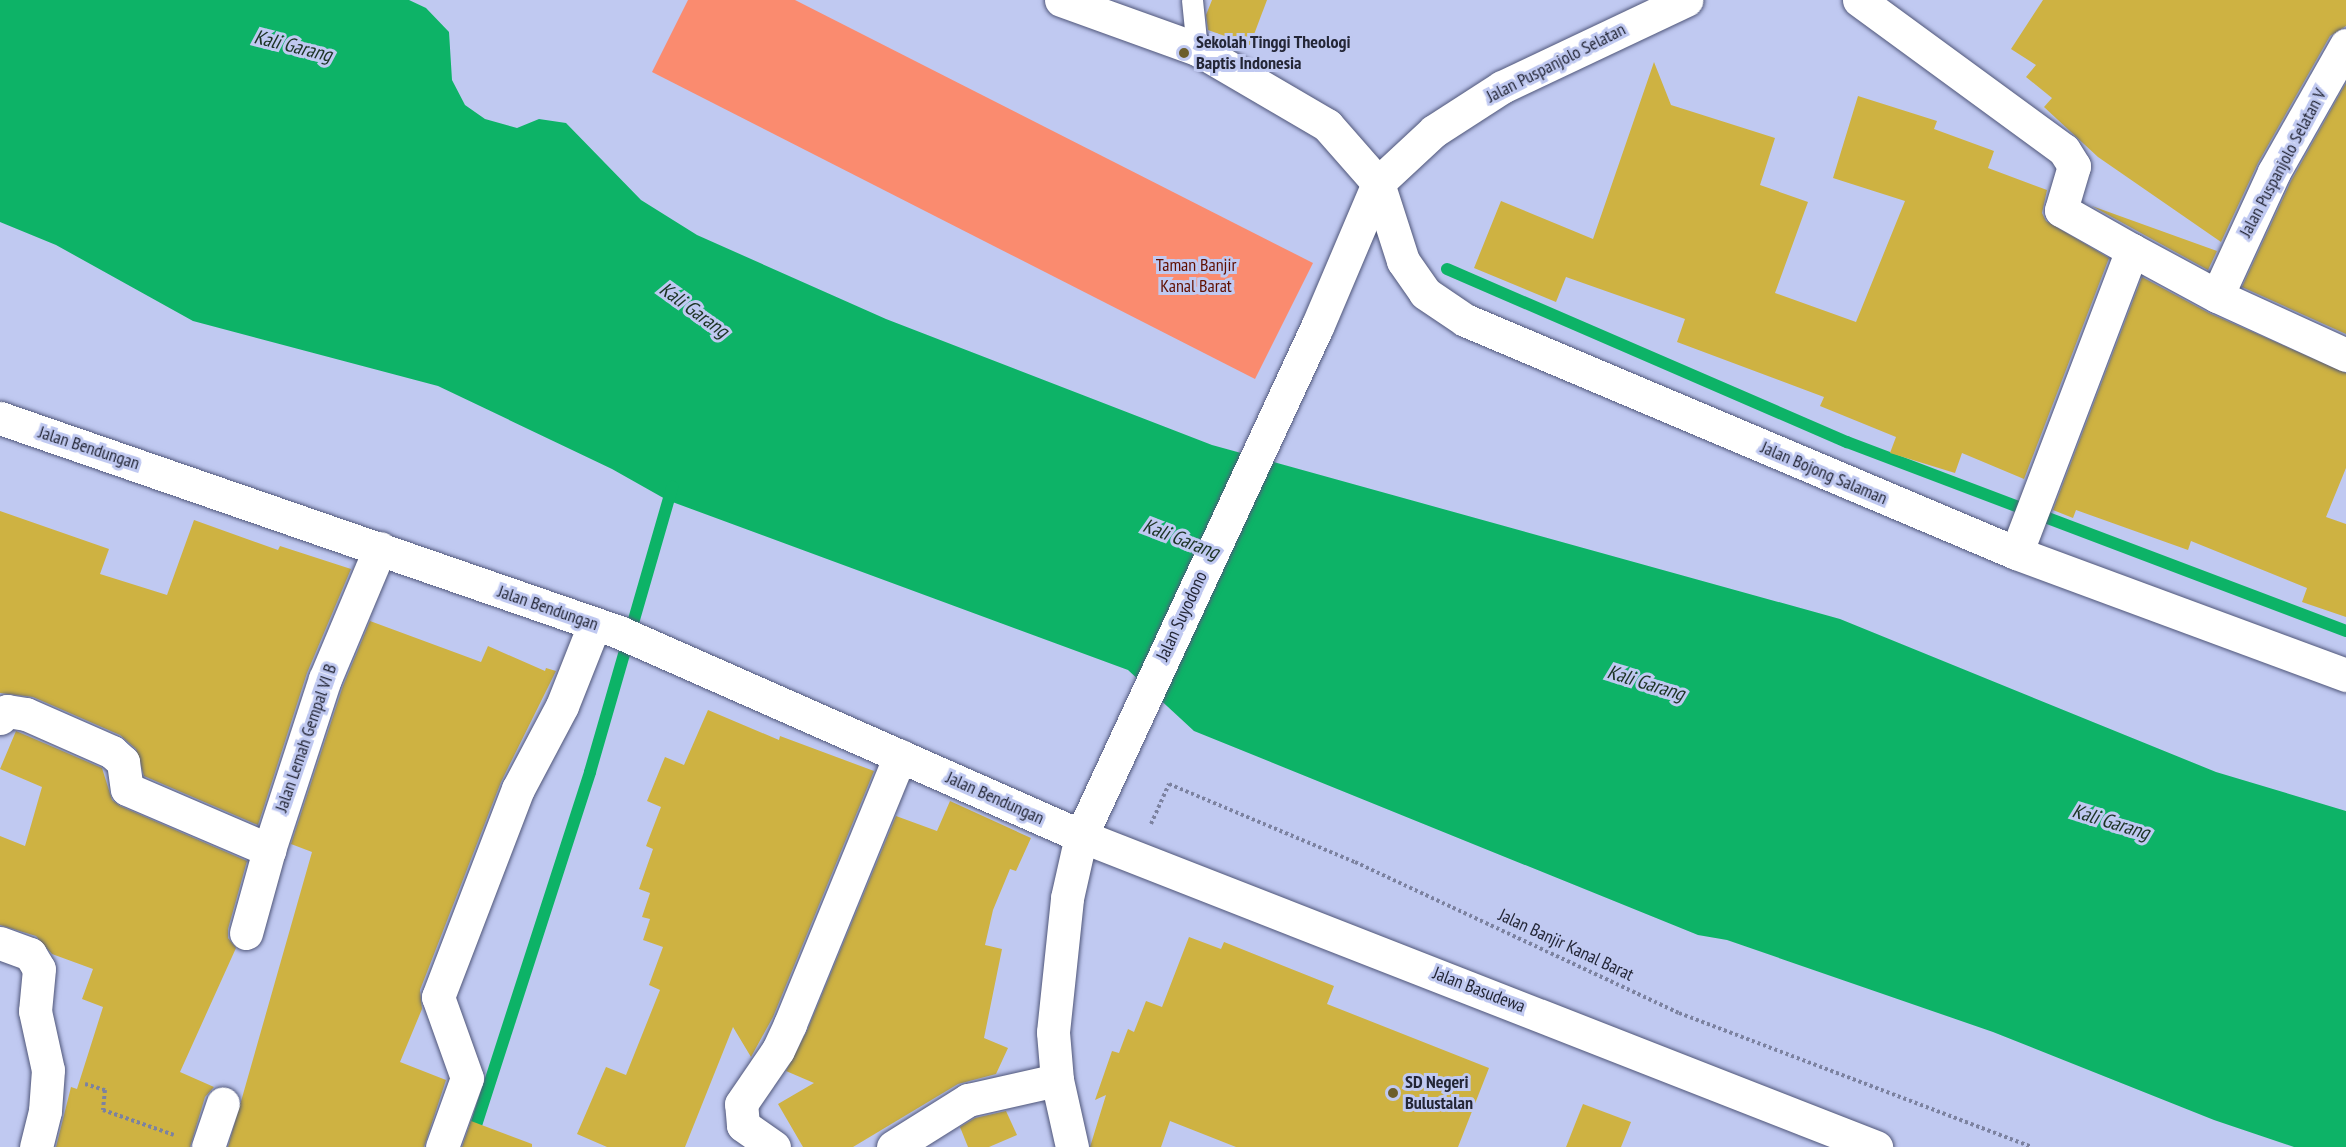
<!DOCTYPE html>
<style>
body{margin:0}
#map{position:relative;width:2346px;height:1147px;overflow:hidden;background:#c0c9f1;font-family:"PT Sans Narrow",sans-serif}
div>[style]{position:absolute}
.green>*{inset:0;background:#fa8b6f}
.water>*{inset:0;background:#0db367}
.stream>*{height:12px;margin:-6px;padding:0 6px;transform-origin:6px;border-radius:6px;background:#0db367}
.building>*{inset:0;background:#ceb242}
.path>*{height:4px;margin-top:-2px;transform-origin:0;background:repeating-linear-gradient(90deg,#7c82a0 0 3px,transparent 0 6px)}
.roads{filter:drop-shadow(0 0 2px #4f5679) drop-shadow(0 0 2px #4f5679)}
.service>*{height:21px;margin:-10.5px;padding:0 10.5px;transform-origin:10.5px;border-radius:10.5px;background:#fff}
.minor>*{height:33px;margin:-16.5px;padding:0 16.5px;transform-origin:16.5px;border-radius:16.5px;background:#fff}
.tertiary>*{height:33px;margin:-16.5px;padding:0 16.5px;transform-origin:16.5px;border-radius:16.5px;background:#fff}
.dots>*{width:16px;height:16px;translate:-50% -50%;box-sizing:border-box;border:3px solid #c0c9f1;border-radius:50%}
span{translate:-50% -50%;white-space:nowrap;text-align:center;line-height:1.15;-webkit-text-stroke:6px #c0c9f1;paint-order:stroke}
.poi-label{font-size:18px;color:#232636;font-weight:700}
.left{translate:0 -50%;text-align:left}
.street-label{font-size:18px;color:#232636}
.park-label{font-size:18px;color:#600f00}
.water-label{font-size:20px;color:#1c3324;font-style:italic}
</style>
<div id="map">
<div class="green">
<div style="clip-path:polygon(688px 0,795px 0,1313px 263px,1255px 379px,652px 72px)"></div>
</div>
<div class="water">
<div style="clip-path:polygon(0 0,409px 0,426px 8px,449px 32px,452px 80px,465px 105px,485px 119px,517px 128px,539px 119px,566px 123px,641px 200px,697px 235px,886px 319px,1212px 445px,1840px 619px,2216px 772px,2346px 811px,2346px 1147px,2294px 1147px,2214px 1120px,1993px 1032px,1727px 940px,1698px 935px,1194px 731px,1128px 670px,667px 500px,612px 469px,438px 386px,193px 321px,56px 245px,0 222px)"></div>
</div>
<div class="stream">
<div style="left:1447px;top:269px;width:436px;rotate:23.4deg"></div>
<div style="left:1847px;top:442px;width:534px;rotate:20.74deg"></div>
<div style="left:469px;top:1147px;width:394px;rotate:-72.1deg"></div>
<div style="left:590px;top:772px;width:297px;rotate:-73.9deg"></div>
</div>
<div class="building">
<div style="clip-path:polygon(1212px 0,1267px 0,1250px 45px,1208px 30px,1206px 15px)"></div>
<div style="clip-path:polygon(2043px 0,2346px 0,2346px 26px,2330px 36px,2258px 163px,2221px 242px,2098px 157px,2044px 107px,2052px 98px,2026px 77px,2036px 65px,2011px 49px)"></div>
<div style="clip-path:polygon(1654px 62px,1671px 105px,1775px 138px,1760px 185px,1808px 202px,1775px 293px,1856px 322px,1905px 201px,1833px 178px,1858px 96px,1937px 121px,1934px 129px,1994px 151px,1988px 168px,2047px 190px,2042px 213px,2046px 221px,2109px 258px,2024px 479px,1962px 453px,1955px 473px,1890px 453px,1896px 437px,1820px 406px,1824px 397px,1677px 342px,1685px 319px,1566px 277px,1556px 302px,1474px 268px,1501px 201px,1593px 239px)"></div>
<div style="clip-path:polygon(2346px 83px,2346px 334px,2242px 287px,2291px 181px)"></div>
<div style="clip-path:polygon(2092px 206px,2217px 251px,2208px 270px)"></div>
<div style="clip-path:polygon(2142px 277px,2209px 313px,2346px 373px,2346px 468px,2326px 517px,2346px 524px,2346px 617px,2302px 602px,2307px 588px,2191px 541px,2188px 550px,2076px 510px,2073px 518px,2053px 510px)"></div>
<div style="clip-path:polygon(0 511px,109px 549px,100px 574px,167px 595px,194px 520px,278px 550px,280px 546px,351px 569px,307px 673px,258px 825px,144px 776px,136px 749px,120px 735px,33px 697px,0 693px)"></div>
<div style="clip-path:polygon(370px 621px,481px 662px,488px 646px,545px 671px,546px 668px,556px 671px,501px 782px,420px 990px,422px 1009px,400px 1062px,446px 1080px,424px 1147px,228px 1147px,312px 852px,291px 844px,343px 686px)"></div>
<div style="clip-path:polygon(708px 710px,779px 740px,780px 736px,874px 771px,773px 1017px,751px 1057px,733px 1027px,685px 1147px,607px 1147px,577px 1134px,606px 1067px,626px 1075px,660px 990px,649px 985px,663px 947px,643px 940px,650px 919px,642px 917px,650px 893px,639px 889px,653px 849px,646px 846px,661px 807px,647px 801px,665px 757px,684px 765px)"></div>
<div style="clip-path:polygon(16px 731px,102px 768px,112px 800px,120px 806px,247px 861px,228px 929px,228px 938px,236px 948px,180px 1072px,214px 1087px,205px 1097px,190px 1147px,56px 1147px,71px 1087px,77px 1089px,103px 1007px,82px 999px,93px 969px,52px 954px,36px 936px,0 925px,0 836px,25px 846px,42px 787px,0 769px)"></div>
<div style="clip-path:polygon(950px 801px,1031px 838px,1016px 871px,1010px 869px,993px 910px,985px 945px,1002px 949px,984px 1038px,1008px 1048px,996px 1074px,958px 1084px,853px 1147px,803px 1147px,778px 1104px,814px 1083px,786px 1071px,807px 1031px,896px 816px,937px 831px)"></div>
<div style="clip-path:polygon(1189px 937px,1221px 949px,1224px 942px,1334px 986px,1327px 1004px,1489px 1068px,1458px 1147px,1236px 1147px,1170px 1121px,1161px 1147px,1090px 1147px,1106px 1095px,1095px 1100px,1112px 1051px,1119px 1053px,1128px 1029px,1134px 1032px,1146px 1001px,1162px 1007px)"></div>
<div style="clip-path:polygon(1583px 1104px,1631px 1122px,1621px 1147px,1566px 1147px)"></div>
<div style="clip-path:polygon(1006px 1111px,1017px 1135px,989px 1147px,968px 1147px,960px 1127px,975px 1118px)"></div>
<div style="clip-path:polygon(471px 1121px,532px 1144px,532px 1147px,462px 1147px)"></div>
</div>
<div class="path">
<div style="left:1151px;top:824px;width:44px;rotate:-65.8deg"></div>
<div style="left:1169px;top:784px;width:202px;rotate:22.8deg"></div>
<div style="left:1355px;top:862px;width:357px;rotate:25deg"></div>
<div style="left:1679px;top:1013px;width:378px;rotate:20.8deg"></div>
<div style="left:85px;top:1084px;width:21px;rotate:17deg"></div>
<div style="left:105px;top:1090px;width:20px;rotate:96deg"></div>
<div style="left:103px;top:1110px;width:75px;rotate:19.4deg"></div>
</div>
<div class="roads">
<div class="service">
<div style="left:1192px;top:0;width:49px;rotate:84.2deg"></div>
</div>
<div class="minor">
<div style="left:1859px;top:0;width:254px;rotate:36.2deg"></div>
<div style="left:2064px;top:150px;width:19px;rotate:58deg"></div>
<div style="left:2074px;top:166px;width:46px;rotate:106.5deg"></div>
<div style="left:2061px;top:210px;width:81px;rotate:29.4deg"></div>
<div style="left:2132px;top:250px;width:324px;rotate:110.9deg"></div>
<div style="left:2346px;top:45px;width:146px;rotate:119.6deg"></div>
<div style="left:2274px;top:172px;width:136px;rotate:114.7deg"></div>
<div style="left:2217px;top:296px;width:142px;rotate:24.6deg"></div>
<div style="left:2132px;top:250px;width:97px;rotate:28.4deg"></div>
<div style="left:0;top:718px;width:10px;rotate:-45deg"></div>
<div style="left:7px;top:711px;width:19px;rotate:9deg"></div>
<div style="left:26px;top:714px;width:94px;rotate:23.8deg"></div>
<div style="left:112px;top:752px;width:15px;rotate:42deg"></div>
<div style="left:123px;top:762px;width:27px;rotate:82deg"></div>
<div style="left:127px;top:789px;width:155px;rotate:23.2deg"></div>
<div style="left:246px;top:933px;width:86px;rotate:-74.5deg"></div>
<div style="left:269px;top:850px;width:180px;rotate:-71.9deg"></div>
<div style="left:325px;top:679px;width:142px;rotate:-67.2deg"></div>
<div style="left:0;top:943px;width:32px;rotate:20deg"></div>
<div style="left:30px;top:954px;width:17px;rotate:59deg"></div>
<div style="left:39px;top:969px;width:42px;rotate:95.4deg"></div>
<div style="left:35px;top:1011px;width:60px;rotate:77.6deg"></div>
<div style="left:48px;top:1070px;width:41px;rotate:94.2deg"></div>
<div style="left:45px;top:1111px;width:37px;rotate:104deg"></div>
<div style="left:208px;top:1147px;width:46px;rotate:-71.2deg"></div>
<div style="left:442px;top:1147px;width:73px;rotate:-70.1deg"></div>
<div style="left:467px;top:1078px;width:86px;rotate:-109.7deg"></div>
<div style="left:438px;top:997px;width:223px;rotate:-69deg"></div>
<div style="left:518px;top:789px;width:94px;rotate:-62.1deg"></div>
<div style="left:562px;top:706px;width:87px;rotate:-68.4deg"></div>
<div style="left:774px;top:1147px;width:38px;rotate:-145deg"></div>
<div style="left:743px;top:1125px;width:21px;rotate:-95deg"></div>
<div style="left:741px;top:1104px;width:65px;rotate:-55.6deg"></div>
<div style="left:778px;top:1050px;width:29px;rotate:-65deg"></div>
<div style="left:790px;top:1024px;width:290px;rotate:-67.7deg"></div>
<div style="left:893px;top:1147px;width:89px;rotate:-32.1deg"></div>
<div style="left:968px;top:1100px;width:91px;rotate:-12.7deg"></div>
</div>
<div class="tertiary">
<div style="left:1061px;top:0;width:145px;rotate:19.8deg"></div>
<div style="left:1197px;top:49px;width:151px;rotate:30.3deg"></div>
<div style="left:1327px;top:125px;width:77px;rotate:48.7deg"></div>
<div style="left:1378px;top:183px;width:82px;rotate:72.2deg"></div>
<div style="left:1403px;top:261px;width:39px;rotate:55deg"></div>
<div style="left:1425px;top:293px;width:48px;rotate:34deg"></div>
<div style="left:1465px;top:320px;width:598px;rotate:22.92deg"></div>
<div style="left:2016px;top:553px;width:352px;rotate:20.3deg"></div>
<div style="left:0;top:418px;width:655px;rotate:19.07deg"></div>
<div style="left:619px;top:632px;width:505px;rotate:23.82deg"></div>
<div style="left:1081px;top:836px;width:854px;rotate:21.37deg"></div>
<div style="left:1072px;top:1147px;width:69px;rotate:-102.6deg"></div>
<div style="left:1057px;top:1080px;width:48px;rotate:-94.8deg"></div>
<div style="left:1053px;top:1032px;width:135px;rotate:-84deg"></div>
<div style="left:1067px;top:898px;width:64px;rotate:-77.3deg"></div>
<div style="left:1081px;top:836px;width:561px;rotate:-65.13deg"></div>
<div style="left:1317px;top:327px;width:156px;rotate:-67deg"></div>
<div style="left:1378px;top:183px;width:76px;rotate:-42.9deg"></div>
<div style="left:1434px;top:131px;width:81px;rotate:-32.9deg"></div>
<div style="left:1502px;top:87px;width:204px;rotate:-25.3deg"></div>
</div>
</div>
<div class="dots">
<div style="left:1184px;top:53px;background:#6c5e2b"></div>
<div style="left:1393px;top:1093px;background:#6c5e2b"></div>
</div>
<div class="poi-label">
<span class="left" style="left:1196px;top:53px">Sekolah Tinggi Theologi<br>Baptis Indonesia</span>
<span class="left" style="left:1405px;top:1093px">SD Negeri<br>Bulustalan</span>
</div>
<div class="street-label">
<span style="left:1556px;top:63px;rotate:-27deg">Jalan Puspanjolo Selatan</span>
<span style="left:2283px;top:163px;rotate:-62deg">Jalan Puspanjolo Selatan V</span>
<span style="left:89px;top:448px;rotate:18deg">Jalan Bendungan</span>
<span style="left:1824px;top:473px;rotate:23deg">Jalan Bojong Salaman</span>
<span style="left:548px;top:608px;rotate:19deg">Jalan Bendungan</span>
<span style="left:1182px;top:616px;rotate:-65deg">Jalan Suyodono</span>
<span style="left:306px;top:738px;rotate:-71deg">Jalan Lemah Gempal VI B</span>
<span style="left:995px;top:798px;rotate:24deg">Jalan Bendungan</span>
<span style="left:1566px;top:945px;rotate:25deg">Jalan Banjir Kanal Barat</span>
<span style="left:1479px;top:990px;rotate:21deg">Jalan Basudewa</span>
</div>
<div class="park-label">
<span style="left:1196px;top:276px">Taman Banjir<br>Kanal Barat</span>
</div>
<div class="water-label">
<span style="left:293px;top:46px;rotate:14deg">Kali Garang</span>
<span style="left:694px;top:310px;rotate:36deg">Kali Garang</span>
<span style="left:1181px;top:539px;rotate:21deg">Kali Garang</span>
<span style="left:1646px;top:683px;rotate:17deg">Kali Garang</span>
<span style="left:2111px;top:822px;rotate:17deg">Kali Garang</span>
</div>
</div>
